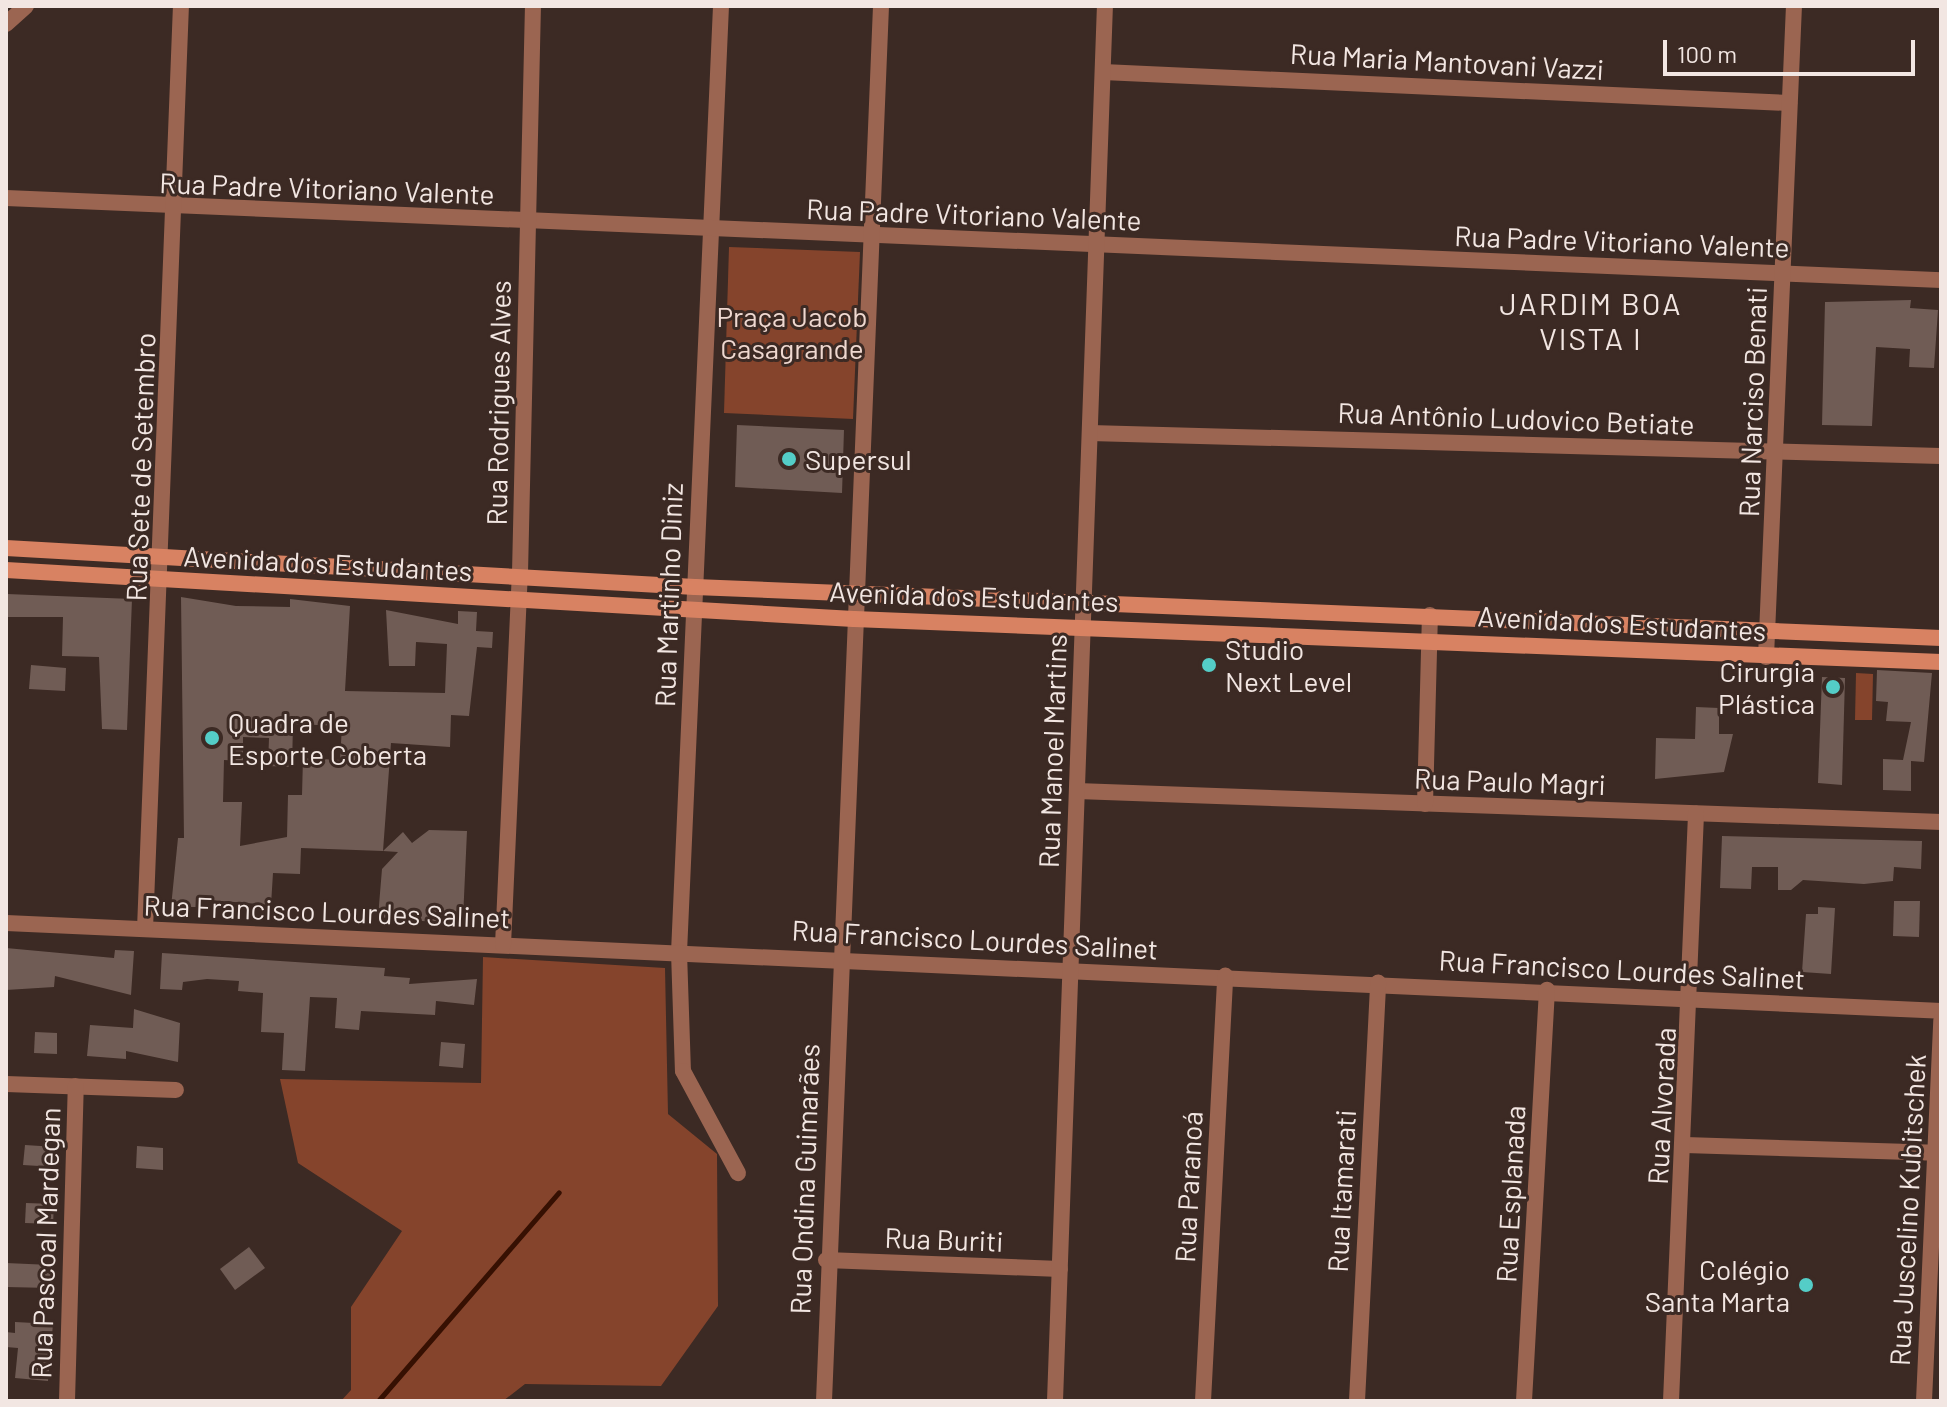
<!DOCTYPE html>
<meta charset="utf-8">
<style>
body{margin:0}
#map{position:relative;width:1947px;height:1407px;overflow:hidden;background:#3c2a24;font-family:Barlow,sans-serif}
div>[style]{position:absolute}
.green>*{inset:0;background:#85442c}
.stream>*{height:5px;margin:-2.5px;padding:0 2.5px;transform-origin:2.5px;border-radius:2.5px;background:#361002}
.building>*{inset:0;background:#705c55}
.street>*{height:16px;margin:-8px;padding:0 8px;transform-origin:8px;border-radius:8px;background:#9b6551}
.secondary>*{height:16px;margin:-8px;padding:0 8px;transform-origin:8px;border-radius:8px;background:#d88262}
.dots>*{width:22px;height:22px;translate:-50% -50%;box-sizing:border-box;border:4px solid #3c2a24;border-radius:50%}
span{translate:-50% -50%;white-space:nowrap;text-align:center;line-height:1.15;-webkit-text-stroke:6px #3c2a24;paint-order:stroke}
.street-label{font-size:28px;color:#f2e6e2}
.park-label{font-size:28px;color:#efd8d0}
.poi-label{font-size:28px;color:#f2e6e2}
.left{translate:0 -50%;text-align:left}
.right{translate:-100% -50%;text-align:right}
.neighbourhood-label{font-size:30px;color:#f2e6e2;letter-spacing:2px}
.frame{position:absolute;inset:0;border:8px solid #f2e6e2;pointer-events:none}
.scale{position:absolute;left:1663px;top:40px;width:252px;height:36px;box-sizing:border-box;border:4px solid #f2e6e2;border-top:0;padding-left:10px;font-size:24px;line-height:28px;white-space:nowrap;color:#f2e6e2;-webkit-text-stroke:6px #3c2a24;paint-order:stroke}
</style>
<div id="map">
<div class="green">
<div style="clip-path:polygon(729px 247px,860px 252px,853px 419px,724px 413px)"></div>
<div style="clip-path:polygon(1856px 673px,1873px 674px,1872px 720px,1855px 720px)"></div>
<div style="clip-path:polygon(483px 957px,665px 968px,668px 1114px,717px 1154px,718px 1306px,661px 1386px,525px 1384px,503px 1401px,341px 1401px,351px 1390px,351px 1307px,402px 1231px,298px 1163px,280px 1079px,481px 1083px)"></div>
</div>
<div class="stream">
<div style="left:378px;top:1401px;width:276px;rotate:-49.1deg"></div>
</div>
<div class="building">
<div style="clip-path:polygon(1911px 300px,1910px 308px,1938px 310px,1934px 368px,1909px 367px,1910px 349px,1876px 347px,1872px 426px,1822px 425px,1825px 302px)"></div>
<div style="clip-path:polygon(737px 425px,844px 430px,842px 493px,735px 487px)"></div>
<div style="clip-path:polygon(7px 594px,132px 599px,127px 730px,102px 729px,99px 657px,62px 656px,63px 617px,6px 617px)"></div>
<div style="clip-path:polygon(evenodd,181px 597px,236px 606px,290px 607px,290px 599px,350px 606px,345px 691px,445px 693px,447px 644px,416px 642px,415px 666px,389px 666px,386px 610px,458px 624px,458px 611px,477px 612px,476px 631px,493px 632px,492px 648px,477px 647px,469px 716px,451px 715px,450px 747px,391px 743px,383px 851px,301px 848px,300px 874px,273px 873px,271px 905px,197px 899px,197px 907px,171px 907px,178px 838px,184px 838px,181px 597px,293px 724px,342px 726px,340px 760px,303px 758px,302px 795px,288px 795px,287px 837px,240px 846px,242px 802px,223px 802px,224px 760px,243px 761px,243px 737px,269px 738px,268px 766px,292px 767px,293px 724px)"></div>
<div style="clip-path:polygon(31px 665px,66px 668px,65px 691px,29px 689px)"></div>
<div style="clip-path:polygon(1877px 670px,1932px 673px,1924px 762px,1911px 761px,1911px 791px,1883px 790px,1883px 759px,1903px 760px,1911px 722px,1886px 721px,1888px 702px,1876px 701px)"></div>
<div style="clip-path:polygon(1822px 677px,1845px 678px,1842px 785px,1818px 783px)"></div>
<div style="clip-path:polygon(1696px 707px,1719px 708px,1719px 734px,1733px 734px,1724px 772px,1655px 779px,1656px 738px,1695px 739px)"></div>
<div style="clip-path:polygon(429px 830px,467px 831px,463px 919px,456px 924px,378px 917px,382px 869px,398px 852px,383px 851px,403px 832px,412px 843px)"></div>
<div style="clip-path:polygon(1722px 836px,1922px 841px,1921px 869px,1894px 867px,1893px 881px,1864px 884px,1803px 880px,1791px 890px,1778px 890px,1778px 867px,1752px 867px,1751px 889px,1720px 888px)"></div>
<div style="clip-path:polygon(1894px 901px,1920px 901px,1919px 937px,1893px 936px)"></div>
<div style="clip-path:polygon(1818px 907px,1835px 908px,1831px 974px,1802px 972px,1806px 914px,1818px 914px)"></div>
<div style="clip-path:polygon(6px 948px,114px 958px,115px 950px,134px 951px,131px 995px,55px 976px,54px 987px,6px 990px)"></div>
<div style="clip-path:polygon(162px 953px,385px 968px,384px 976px,410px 978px,409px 984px,477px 979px,474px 1005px,436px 1001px,435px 1015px,361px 1011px,359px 1030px,335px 1028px,337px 998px,310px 997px,305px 1071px,282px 1070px,284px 1033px,261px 1032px,263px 993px,238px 991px,239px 981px,207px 979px,183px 982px,182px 990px,160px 989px)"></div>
<div style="clip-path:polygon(134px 1009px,180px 1023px,178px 1062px,126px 1051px,126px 1059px,87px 1056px,90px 1025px,133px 1028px)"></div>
<div style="clip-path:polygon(35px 1032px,57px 1033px,57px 1054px,34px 1053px)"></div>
<div style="clip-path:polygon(441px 1042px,465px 1044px,463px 1068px,439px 1066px)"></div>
<div style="clip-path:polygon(25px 1145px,56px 1147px,55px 1167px,23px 1165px)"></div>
<div style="clip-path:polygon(137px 1146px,163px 1148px,163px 1170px,136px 1168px)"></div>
<div style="clip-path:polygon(26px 1203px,54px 1204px,53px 1224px,25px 1223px)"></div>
<div style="clip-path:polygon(249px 1247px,265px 1268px,235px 1290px,220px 1269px)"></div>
<div style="clip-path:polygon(6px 1263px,51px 1265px,51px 1288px,6px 1287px)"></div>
<div style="clip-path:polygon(15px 1322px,53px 1324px,48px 1381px,15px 1378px,18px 1348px,6px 1347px,6px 1332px,15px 1333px)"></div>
</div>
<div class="street">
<div style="left:721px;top:6px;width:947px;rotate:92.54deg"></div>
<div style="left:679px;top:952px;width:119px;rotate:88.1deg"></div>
<div style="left:683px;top:1071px;width:116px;rotate:61.7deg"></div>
<div style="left:6px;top:24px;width:27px;rotate:-42deg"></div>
<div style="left:1103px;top:72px;width:687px;rotate:2.59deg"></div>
<div style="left:6px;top:198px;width:1937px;rotate:2.43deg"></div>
<div style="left:1090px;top:433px;width:851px;rotate:1.55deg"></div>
<div style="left:1766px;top:657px;width:652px;rotate:-87.54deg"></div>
<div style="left:1077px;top:791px;width:865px;rotate:2.05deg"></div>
<div style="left:1425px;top:804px;width:189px;rotate:-88.5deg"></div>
<div style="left:6px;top:923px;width:1937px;rotate:2.6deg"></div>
<div style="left:145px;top:929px;width:924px;rotate:-87.77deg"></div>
<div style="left:503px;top:945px;width:372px;rotate:-87.4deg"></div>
<div style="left:520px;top:573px;width:567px;rotate:-88.69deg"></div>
<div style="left:6px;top:1084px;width:170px;rotate:2deg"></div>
<div style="left:1685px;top:1145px;width:250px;rotate:1.8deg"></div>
<div style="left:826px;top:1260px;width:234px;rotate:2.2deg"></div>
<div style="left:67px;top:1401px;width:315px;rotate:-88.4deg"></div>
<div style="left:824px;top:1401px;width:1396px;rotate:-87.66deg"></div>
<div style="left:1055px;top:1401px;width:1396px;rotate:-87.95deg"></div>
<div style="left:1203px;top:1401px;width:426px;rotate:-87deg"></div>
<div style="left:1357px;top:1401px;width:419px;rotate:-87.1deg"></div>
<div style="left:1524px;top:1401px;width:412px;rotate:-86.8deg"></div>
<div style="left:1671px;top:1401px;width:588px;rotate:-87.56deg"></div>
<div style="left:1924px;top:1401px;width:381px;rotate:-87.4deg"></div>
</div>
<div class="secondary">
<div style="left:6px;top:548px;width:690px;rotate:3.24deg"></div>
<div style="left:695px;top:587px;width:1247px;rotate:2.34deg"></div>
<div style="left:6px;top:570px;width:849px;rotate:3.31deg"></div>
<div style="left:854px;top:619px;width:1088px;rotate:2.27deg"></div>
</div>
<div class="dots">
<div style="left:789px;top:459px;background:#54cdc7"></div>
<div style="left:1209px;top:665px;background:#54cdc7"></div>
<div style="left:1833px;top:687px;background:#54cdc7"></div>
<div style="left:212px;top:738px;background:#54cdc7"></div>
<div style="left:1806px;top:1285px;background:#54cdc7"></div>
</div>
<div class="street-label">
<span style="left:1447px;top:61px;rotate:3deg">Rua Maria Mantovani Vazzi</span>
<span style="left:327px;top:188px;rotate:2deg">Rua Padre Vitoriano Valente</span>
<span style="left:974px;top:214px;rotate:2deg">Rua Padre Vitoriano Valente</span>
<span style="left:1622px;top:241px;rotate:2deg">Rua Padre Vitoriano Valente</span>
<span style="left:1752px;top:402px;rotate:-88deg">Rua Narciso Benati</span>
<span style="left:498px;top:403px;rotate:-89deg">Rua Rodrigues Alves</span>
<span style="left:1516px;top:418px;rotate:2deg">Rua Antônio Ludovico Betiate</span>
<span style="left:140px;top:467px;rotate:-88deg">Rua Sete de Setembro</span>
<span style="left:328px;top:563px;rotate:3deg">Avenida dos Estudantes</span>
<span style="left:668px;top:595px;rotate:-88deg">Rua Martinho Diniz</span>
<span style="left:974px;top:596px;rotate:2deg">Avenida dos Estudantes</span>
<span style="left:1622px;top:623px;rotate:3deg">Avenida dos Estudantes</span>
<span style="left:1052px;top:751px;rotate:-88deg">Rua Manoel Martins</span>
<span style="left:1510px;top:781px;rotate:2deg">Rua Paulo Magri</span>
<span style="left:327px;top:911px;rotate:2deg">Rua Francisco Lourdes Salinet</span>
<span style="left:975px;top:939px;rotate:3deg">Rua Francisco Lourdes Salinet</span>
<span style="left:1622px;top:969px;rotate:3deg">Rua Francisco Lourdes Salinet</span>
<span style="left:1661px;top:1106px;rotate:-87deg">Rua Alvorada</span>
<span style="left:804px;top:1179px;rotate:-88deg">Rua Ondina Guimarães</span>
<span style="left:1188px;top:1187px;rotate:-87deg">Rua Paranoá</span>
<span style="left:1341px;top:1191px;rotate:-87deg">Rua Itamarati</span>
<span style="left:1510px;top:1194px;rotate:-87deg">Rua Esplanada</span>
<span style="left:1907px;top:1210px;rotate:-87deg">Rua Juscelino Kubitschek</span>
<span style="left:944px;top:1239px;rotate:2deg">Rua Buriti</span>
<span style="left:45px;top:1243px;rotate:-88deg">Rua Pascoal Mardegan</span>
</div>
<div class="park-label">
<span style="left:792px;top:332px">Praça Jacob<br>Casagrande</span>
</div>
<div class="poi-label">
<span class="left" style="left:805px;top:459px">Supersul</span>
<span class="left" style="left:1225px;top:665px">Studio<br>Next Level</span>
<span class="right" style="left:1815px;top:687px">Cirurgia<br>Plástica</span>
<span class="left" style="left:228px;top:738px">Quadra de<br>Esporte Coberta</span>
<span class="right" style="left:1790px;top:1285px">Colégio<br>Santa Marta</span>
</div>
<div class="neighbourhood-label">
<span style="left:1591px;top:320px">JARDIM BOA<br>VISTA I</span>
</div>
<div class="frame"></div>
<div class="scale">100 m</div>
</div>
